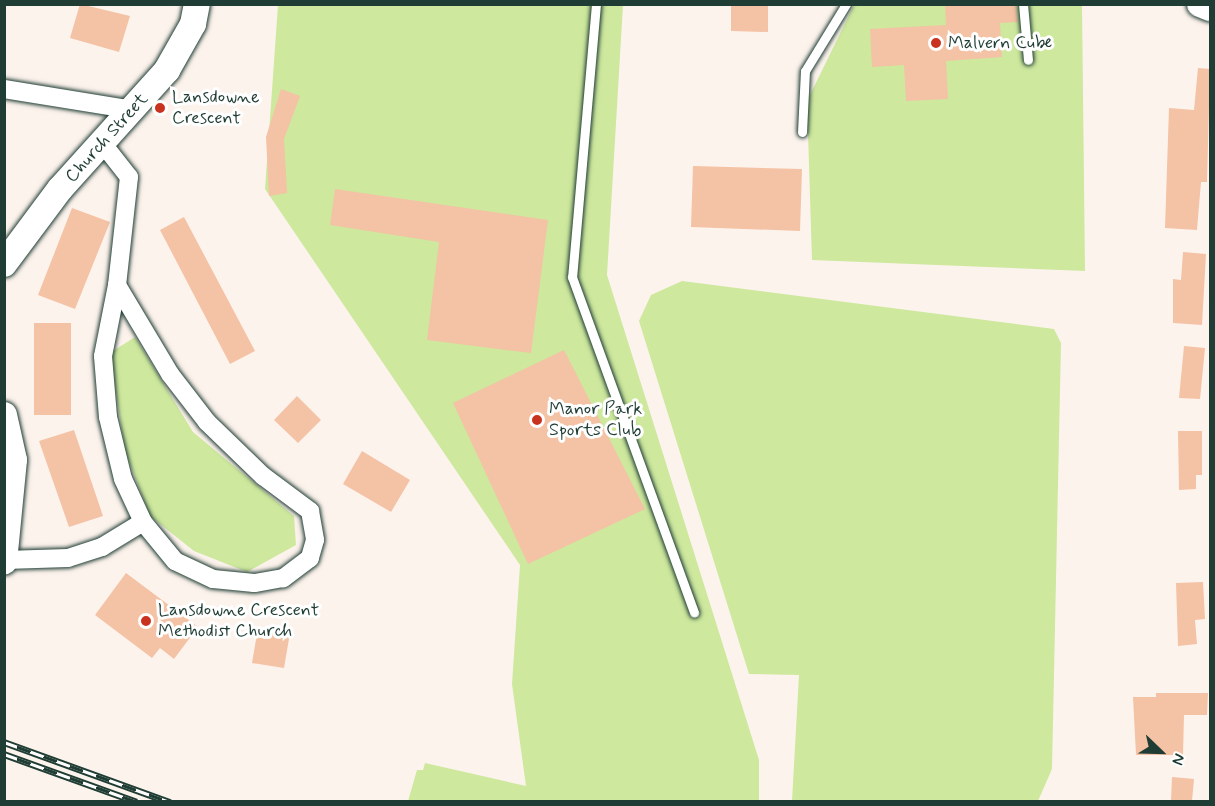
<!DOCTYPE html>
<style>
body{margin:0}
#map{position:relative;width:1215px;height:806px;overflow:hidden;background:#fdf3ed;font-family:Mynerve,sans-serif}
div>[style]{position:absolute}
.green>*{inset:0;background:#cee89e}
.building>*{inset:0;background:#f4c2a4}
.roads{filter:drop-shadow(0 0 2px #1f3d34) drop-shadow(0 0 2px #1f3d34)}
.lane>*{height:9px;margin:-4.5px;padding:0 4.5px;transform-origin:4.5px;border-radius:4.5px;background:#fff}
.street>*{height:18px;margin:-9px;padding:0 9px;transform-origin:9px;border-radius:9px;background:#fff}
.secondary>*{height:26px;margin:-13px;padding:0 13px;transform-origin:13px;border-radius:13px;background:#fff}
.rail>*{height:7px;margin-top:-3.5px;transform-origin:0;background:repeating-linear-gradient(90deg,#fff 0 14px,#1f3d34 0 28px);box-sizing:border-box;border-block:2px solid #1f3d34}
.dots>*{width:16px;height:16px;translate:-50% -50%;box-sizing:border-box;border:3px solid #fff;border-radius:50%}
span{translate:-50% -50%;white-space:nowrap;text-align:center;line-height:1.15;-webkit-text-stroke:6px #fff;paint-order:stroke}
.poi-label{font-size:18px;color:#1f3d34}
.left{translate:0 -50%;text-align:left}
.street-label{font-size:18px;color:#1f3d34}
.frame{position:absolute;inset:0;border:6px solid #1f3d34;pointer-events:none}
.north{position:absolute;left:1131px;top:722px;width:60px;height:60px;-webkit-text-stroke:4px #fff;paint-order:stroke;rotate:113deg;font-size:16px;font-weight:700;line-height:24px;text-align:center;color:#1f3d34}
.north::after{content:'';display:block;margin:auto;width:21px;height:27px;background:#1f3d34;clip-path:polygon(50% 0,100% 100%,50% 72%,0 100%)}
</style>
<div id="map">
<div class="green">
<div style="clip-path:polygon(278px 5px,623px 5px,607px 275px,759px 760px,759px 801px,408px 801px,417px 770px,423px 770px,425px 763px,526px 786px,512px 684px,520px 565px,265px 189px)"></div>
<div style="clip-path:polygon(854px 5px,1082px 5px,1085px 271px,812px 260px,807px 101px)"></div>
<div style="clip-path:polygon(682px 281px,1054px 329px,1061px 343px,1052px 769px,1038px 801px,792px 801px,799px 675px,749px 674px,639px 321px,651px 295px)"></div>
<div style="clip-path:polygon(135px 337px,193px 432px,294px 516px,296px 545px,247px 572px,194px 551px,150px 516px,125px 451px,110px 353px)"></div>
</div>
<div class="building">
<div style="clip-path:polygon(80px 4px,130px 16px,119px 52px,70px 38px)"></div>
<div style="clip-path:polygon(731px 4px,768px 4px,768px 32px,731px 31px)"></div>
<div style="clip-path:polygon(945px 4px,1016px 4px,1018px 22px,1000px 23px,1002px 57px,946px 61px,948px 99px,906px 101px,904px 65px,872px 67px,870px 29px,946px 25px)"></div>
<div style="clip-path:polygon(1198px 68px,1210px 69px,1207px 182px,1201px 182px,1197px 230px,1165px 228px,1169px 108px,1194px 110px)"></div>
<div style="clip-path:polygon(281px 89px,300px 96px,284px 139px,287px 193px,269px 196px,266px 137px)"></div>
<div style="clip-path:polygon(693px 166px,802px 169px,800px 231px,691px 227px)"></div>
<div style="clip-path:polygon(335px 189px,548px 220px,531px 353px,427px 340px,439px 242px,330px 225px)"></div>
<div style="clip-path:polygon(72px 208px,110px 222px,75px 309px,38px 295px)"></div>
<div style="clip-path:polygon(184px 217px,255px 351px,230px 364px,160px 230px)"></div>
<div style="clip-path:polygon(1183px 252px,1206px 254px,1202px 325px,1173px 323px,1173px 279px,1181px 280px)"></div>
<div style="clip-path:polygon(34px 323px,71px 323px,71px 415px,34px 415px)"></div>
<div style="clip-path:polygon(1184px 346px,1205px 348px,1200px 399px,1179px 398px)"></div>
<div style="clip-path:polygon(564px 350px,645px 509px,528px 564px,453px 403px)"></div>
<div style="clip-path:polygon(297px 396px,321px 420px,298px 443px,274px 420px)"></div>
<div style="clip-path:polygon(74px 430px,103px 516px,69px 527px,39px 441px)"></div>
<div style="clip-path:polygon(1178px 431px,1202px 431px,1202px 475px,1196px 475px,1196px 489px,1179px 490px)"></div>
<div style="clip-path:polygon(362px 451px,410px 480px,391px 512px,343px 484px)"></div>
<div style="clip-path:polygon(126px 573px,198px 627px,174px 659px,160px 648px,152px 658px,95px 615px)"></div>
<div style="clip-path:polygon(1203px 582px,1205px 619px,1195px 620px,1197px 644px,1178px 646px,1176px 583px)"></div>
<div style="clip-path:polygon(258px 628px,290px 633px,284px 668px,252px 663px)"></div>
<div style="clip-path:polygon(1156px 693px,1208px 693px,1207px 715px,1184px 715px,1183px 755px,1136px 755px,1133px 697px,1156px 697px)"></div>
<div style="clip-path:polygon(1172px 777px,1194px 779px,1192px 801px,1171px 801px)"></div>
</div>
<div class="roads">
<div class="lane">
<div style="left:596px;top:4px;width:274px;rotate:95deg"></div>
<div style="left:572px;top:277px;width:357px;rotate:70deg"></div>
<div style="left:1023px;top:4px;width:56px;rotate:84.9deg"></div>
<div style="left:802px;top:132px;width:61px;rotate:-87.2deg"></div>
<div style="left:805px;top:71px;width:79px;rotate:-58.5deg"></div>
</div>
<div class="street">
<div style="left:4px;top:89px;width:132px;rotate:9.2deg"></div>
<div style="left:103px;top:144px;width:42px;rotate:51.8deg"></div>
<div style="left:129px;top:177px;width:109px;rotate:96.3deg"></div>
<div style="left:117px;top:285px;width:104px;rotate:59.2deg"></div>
<div style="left:170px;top:374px;width:61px;rotate:52.4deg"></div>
<div style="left:207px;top:422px;width:78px;rotate:44deg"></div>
<div style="left:263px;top:476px;width:59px;rotate:36.7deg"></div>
<div style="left:310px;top:511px;width:29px;rotate:80deg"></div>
<div style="left:315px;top:540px;width:19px;rotate:106deg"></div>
<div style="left:310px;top:558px;width:34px;rotate:143deg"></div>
<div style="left:283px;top:578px;width:29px;rotate:170deg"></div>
<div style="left:254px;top:583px;width:41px;rotate:-174.4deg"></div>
<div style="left:213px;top:579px;width:42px;rotate:-154.7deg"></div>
<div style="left:175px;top:561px;width:50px;rotate:-129.4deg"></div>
<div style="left:143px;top:522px;width:47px;rotate:-114.9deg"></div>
<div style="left:123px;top:479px;width:64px;rotate:-103.6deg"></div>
<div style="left:108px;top:417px;width:61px;rotate:-94.7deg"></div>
<div style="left:103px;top:356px;width:72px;rotate:-78.8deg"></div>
<div style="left:5px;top:560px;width:63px;rotate:-1.8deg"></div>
<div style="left:68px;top:558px;width:36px;rotate:-18deg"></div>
<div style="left:102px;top:547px;width:48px;rotate:-31.4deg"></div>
</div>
<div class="secondary">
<div style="left:1200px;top:4px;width:11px;rotate:22deg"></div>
<div style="left:4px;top:264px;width:94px;rotate:-53.3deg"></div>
<div style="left:60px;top:189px;width:160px;rotate:-48deg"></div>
<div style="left:167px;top:70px;width:53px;rotate:-60.5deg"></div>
<div style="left:193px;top:24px;width:20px;rotate:-79deg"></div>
<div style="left:4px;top:415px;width:46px;rotate:77.5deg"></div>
<div style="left:14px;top:460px;width:102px;rotate:95.6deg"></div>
</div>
</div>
<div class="rail">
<div style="left:4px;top:742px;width:177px;rotate:19.9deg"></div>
<div style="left:4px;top:754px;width:141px;rotate:19.8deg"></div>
</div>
<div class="dots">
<div style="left:936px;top:43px;background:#c8321e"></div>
<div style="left:160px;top:108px;background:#c8321e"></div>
<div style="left:537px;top:420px;background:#c8321e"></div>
<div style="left:146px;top:621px;background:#c8321e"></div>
</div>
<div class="poi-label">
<span class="left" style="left:948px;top:43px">Malvern Cube</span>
<span class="left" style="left:172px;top:108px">Lansdowne<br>Crescent</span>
<span class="left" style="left:549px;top:420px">Manor Park<br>Sports Club</span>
<span class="left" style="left:158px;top:621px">Lansdowne Crescent<br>Methodist Church</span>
</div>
<div class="street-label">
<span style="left:107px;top:138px;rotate:-48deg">Church Street</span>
</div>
<div class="frame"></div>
<div class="north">N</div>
</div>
